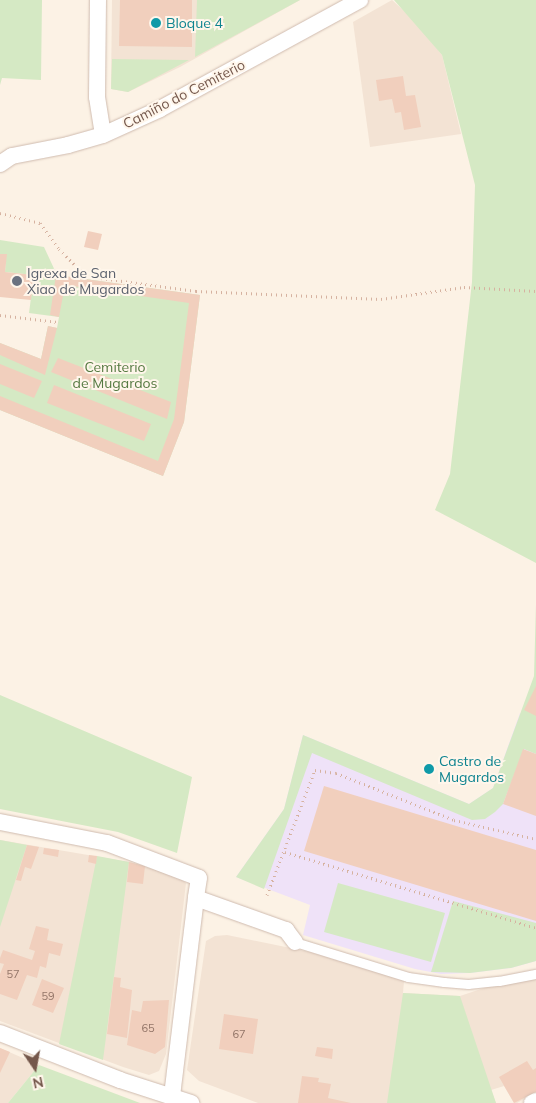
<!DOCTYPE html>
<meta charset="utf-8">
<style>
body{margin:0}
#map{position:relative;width:536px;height:1103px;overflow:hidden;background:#fcf2e5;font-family:Mulish,sans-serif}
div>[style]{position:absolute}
.residential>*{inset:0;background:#f3e3d4}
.education>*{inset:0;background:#efe2f8}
.green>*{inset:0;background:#d5e9c4}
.building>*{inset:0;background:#f1cfbd}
.path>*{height:3px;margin-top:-1.5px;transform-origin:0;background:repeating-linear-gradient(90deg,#d6b2a0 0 1px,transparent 0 5px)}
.roads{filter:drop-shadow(0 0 1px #cfbbaf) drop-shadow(0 0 1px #cfbbaf)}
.lane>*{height:9px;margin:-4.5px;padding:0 4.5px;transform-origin:4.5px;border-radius:4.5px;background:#fff}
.street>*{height:16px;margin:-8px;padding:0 8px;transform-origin:8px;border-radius:8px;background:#fff}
.dots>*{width:14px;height:14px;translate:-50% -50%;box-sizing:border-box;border:2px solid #fff6eb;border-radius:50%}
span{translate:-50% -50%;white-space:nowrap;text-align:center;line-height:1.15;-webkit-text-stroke:4px #fff6eb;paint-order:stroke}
.number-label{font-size:11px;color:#937568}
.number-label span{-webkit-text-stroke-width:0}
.culture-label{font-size:14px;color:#0d838f}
.left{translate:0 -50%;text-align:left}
.street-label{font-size:14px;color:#74574b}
.worship-label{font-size:14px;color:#5b616d}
.park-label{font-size:14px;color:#567a42}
.north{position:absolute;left:10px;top:1043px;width:50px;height:50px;-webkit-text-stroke:4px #fff6eb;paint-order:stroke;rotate:168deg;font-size:14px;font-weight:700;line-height:20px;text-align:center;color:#74574b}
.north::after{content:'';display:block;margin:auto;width:18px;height:22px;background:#74574b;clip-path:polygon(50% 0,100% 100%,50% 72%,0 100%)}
</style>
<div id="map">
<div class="residential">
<div style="clip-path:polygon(112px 0,300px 0,180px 67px,128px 92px,111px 89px)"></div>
<div style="clip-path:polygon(392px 0,413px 19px,442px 55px,461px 134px,370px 147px,353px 22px)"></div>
<div style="clip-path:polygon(0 840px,129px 862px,179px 877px,186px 883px,166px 1054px,159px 1071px,149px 1075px,123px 1067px,0 1021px)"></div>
<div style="clip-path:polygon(227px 935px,310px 952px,404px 981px,403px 993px,460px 996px,493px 985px,536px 977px,536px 1092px,517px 1103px,514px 1103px,504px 1086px,491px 1090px,496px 1103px,258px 1103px,199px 1081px,187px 1070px,206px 941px,215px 936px)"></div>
<div style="clip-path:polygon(0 1048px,39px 1065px,8px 1103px,0 1103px)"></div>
</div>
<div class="education">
<div style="clip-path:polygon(520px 713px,536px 721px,536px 961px,511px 968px,470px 973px,441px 974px,415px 969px,303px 935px,310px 905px,236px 877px,284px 809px,303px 735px,469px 804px,493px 788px)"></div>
</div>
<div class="green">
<div style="clip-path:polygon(0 0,42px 0,41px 80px,2px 78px,0 85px)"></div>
<div style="clip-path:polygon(197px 0,300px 0,195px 57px)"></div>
<div style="clip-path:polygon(394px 0,536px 0,536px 563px,435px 510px,450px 474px,472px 282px,475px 185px,442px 55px)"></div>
<div style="clip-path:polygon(112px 59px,189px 60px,128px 92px,111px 89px)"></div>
<div style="clip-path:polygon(0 240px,44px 247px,57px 275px,200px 295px,184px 422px,163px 476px,0 410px,0 343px,41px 359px,48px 326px,57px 328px,59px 317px,29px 313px,34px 275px,5px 272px,6px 254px,0 254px)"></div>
<div style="clip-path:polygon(536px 604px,536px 754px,524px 749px,503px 804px,495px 812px,485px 819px,472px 820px,312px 753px,264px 889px,236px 877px,284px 809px,303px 735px,469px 804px,493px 788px,534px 676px)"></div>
<div style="clip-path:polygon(0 695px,192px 777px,177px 853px,118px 832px,0 809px)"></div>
<div style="clip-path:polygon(0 840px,27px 845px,0 927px)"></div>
<div style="clip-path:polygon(97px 856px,129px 862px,103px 1060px,59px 1044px)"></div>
<div style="clip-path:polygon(338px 883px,445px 913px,431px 962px,324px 932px)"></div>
<div style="clip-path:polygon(453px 901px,536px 923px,536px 961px,511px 968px,470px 973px,431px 972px)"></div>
<div style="clip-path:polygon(403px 993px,460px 996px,496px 1103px,387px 1103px)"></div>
<div style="clip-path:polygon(39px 1065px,55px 1071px,140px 1103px,8px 1103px)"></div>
</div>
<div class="building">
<div style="clip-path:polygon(120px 0,192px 0,192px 47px,119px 46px)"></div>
<div style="clip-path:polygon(403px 76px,406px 96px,415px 95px,421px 127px,404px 130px,401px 112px,395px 113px,392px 99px,379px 101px,376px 80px)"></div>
<div style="clip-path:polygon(88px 231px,102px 234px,98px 250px,84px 247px)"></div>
<div style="clip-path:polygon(0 254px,7px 254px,5px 272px,34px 275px,31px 300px,0 297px)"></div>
<div style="clip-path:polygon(56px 275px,200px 295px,184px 422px,163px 476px,0 410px,0 396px,158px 461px,174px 419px,189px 303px,65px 285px,59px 317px,50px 315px)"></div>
<div style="clip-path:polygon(48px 326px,57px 328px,45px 375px,0 355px,0 343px,41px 359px)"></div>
<div style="clip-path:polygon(58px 358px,171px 402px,167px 419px,51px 372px)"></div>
<div style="clip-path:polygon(0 364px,42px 381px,34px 398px,0 384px)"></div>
<div style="clip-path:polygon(54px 385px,151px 424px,144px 441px,47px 403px)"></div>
<div style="clip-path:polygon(536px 686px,536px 716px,524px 710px)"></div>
<div style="clip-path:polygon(523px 749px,536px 754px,536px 816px,503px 804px)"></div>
<div style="clip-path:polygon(324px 786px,536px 850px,536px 921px,304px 851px)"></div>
<div style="clip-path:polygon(27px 845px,39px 847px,31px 869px,25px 867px,21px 881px,16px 880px)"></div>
<div style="clip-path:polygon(44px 848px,59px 850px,58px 857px,43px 854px)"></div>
<div style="clip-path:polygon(89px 855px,97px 856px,96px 864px,88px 862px)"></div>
<div style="clip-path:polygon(129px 862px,145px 866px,143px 884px,127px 882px)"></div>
<div style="clip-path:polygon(36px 926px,49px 929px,47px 940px,63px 944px,60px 956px,49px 953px,46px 968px,40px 966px,37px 978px,27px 975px,17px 1000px,0 994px,0 974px,4px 964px,0 963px,0 958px,3px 950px,32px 960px,35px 951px,29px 949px)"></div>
<div style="clip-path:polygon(114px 977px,121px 978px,120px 987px,132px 990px,127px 1038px,107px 1034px)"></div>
<div style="clip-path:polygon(42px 979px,64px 988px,53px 1013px,32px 1005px)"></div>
<div style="clip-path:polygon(169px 1000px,165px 1047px,155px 1054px,127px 1045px,132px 1010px,141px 1012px,143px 1001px)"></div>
<div style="clip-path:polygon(224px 1014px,258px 1019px,253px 1054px,219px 1049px)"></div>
<div style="clip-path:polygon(317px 1047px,333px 1049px,332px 1059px,315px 1056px)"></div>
<div style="clip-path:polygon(0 1048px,10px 1052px,0 1073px)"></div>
<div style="clip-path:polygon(527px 1061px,533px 1070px,536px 1068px,536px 1092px,514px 1103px,499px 1077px)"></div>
<div style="clip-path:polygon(302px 1076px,319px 1078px,318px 1082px,331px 1084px,328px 1098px,351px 1103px,298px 1103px)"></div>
</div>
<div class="path">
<div style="left:0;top:213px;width:41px;rotate:14deg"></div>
<div style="left:40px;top:223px;width:32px;rotate:54deg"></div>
<div style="left:59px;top:249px;width:38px;rotate:45deg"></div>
<div style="left:86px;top:276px;width:111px;rotate:7.8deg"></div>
<div style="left:196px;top:291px;width:185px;rotate:2.5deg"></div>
<div style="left:381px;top:299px;width:84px;rotate:-8.2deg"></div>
<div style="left:464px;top:287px;width:72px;rotate:3.2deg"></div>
<div style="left:0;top:315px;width:58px;rotate:6.9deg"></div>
<div style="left:285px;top:852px;width:262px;rotate:16.8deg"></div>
<div style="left:267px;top:895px;width:134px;rotate:-69deg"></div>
<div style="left:315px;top:770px;width:21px;rotate:8deg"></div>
<div style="left:336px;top:773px;width:127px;rotate:21.7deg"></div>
<div style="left:454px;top:820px;width:84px;rotate:13deg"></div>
</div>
<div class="roads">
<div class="lane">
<div style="left:295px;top:942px;width:118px;rotate:17.2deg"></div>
<div style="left:408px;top:977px;width:36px;rotate:8deg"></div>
<div style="left:444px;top:982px;width:24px;rotate:5deg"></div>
<div style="left:468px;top:984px;width:31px;rotate:-6deg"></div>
<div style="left:499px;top:981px;width:38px;rotate:-11deg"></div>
</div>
<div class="street">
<div style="left:98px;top:0;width:97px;rotate:90.6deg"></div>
<div style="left:97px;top:97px;width:38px;rotate:81deg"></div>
<div style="left:0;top:164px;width:14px;rotate:-34deg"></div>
<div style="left:12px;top:156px;width:57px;rotate:-11.1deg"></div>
<div style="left:68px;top:145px;width:36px;rotate:-16deg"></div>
<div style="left:103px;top:135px;width:63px;rotate:-24.5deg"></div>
<div style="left:160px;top:109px;width:228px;rotate:-28.6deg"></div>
<div style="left:0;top:822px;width:109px;rotate:11.1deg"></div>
<div style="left:107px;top:843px;width:98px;rotate:20.8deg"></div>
<div style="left:199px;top:878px;width:20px;rotate:99deg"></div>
<div style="left:0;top:1033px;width:129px;rotate:21.4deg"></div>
<div style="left:120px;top:1080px;width:75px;rotate:17.9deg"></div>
<div style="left:172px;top:1096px;width:199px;rotate:-83.1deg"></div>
<div style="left:196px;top:898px;width:96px;rotate:19.6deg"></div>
<div style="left:286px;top:930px;width:15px;rotate:53deg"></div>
<div style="left:532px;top:1103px;width:4px;rotate:-27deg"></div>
</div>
</div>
<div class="dots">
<div style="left:156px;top:23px;background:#0f9aa8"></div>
<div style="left:17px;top:281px;background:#6b7280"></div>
<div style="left:429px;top:769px;background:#0f9aa8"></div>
</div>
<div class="number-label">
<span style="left:13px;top:974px">57</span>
<span style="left:48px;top:996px">59</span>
<span style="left:148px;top:1028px">65</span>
<span style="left:239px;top:1034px">67</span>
</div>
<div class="culture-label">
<span class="left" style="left:166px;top:23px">Bloque 4</span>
<span class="left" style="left:439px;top:769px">Castro de<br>Mugardos</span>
</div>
<div class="street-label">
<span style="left:184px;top:94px;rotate:-27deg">Camiño do Cemiterio</span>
</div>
<div class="worship-label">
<span class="left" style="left:27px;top:281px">Igrexa de San<br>Xiao de Mugardos</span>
</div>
<div class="park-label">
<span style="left:115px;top:375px">Cemiterio<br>de Mugardos</span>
</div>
<div class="north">N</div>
</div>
